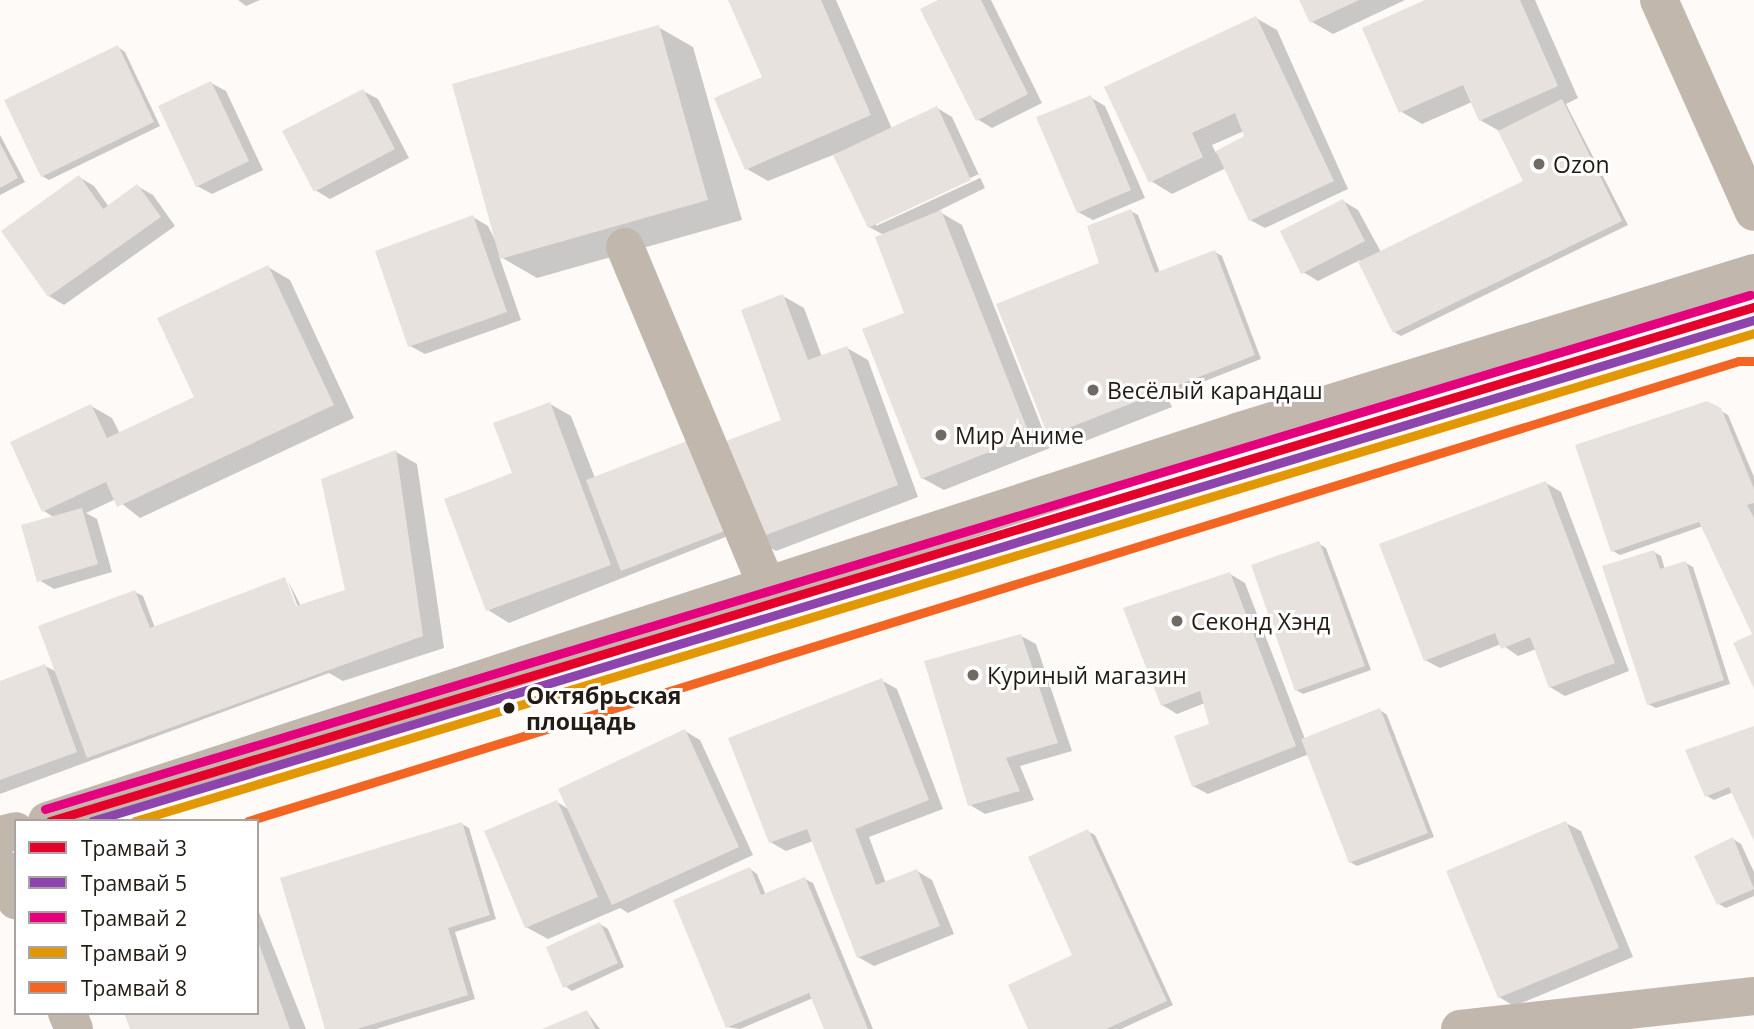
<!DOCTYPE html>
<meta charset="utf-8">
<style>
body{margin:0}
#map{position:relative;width:1754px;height:1029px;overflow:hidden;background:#fdfaf8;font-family:"Open Sans",sans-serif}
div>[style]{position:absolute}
.shadow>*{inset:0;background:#0003}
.building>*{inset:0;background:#e8e2df}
.minor>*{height:38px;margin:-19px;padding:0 19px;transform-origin:19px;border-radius:19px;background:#c1b7ad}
.tram-1>*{height:9px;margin:-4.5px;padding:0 4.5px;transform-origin:4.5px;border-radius:4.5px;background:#e4002b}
.tram-2>*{height:9px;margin:-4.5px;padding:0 4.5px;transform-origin:4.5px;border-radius:4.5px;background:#8e44ad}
.tram-3>*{height:9px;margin:-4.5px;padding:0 4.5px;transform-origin:4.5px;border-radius:4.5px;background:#e5007d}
.tram-4>*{height:9px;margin:-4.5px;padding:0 4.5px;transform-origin:4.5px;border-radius:4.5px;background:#e29802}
.tram-5>*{height:9px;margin:-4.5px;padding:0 4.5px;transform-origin:4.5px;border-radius:4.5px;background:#f26522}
.dots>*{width:19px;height:19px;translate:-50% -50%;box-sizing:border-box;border:4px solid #fff;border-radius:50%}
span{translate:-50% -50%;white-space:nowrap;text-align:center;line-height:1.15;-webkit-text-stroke:6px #fff;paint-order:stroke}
.poi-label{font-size:23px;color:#241c14}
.left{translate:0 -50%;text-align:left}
.stop-label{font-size:23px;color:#241c14;font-weight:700}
.legend{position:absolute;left:14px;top:819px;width:245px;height:196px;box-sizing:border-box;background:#fff;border:2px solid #a7a4a1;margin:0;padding:9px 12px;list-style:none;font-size:21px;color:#241c14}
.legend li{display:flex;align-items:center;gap:14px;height:35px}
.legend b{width:35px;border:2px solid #a7a4a1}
</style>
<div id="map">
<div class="shadow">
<div style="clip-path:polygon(238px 0,260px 0,246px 6px)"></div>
<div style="clip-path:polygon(evenodd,730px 0,836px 0,892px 129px,937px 108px,952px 117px,985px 188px,938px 211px,962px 225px,1050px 448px,944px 490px,922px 478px,907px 314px,884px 235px,869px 227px,858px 145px,768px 181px,747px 169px,764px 78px,730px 0,979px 174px,980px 178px,876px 226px,876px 222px,979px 174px)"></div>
<div style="clip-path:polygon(942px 0,991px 0,1042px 103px,992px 128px,977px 119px)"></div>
<div style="clip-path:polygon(1301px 0,1405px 0,1333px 34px,1312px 22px)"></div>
<div style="clip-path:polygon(1429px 0,1535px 0,1578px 98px,1566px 104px,1628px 225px,1401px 336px,1394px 332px,1360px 260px,1318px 281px,1303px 272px,1343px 201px,1358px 210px,1381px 252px,1525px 181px,1501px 132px,1480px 120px,1472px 102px,1422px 124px,1400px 111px)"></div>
<div style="clip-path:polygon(evenodd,1256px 18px,1277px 30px,1348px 189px,1265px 228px,1250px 220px,1226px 168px,1172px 194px,1151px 181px,1256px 18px,1244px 131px,1249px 137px,1216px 153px,1212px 145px,1244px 131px)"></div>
<div style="clip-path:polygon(658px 27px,693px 47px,742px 220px,537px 278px,499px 256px,521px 320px,425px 354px,410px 346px,473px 217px,488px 226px,499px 248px)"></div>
<div style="clip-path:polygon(118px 47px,125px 52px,160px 126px,49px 180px,42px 176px)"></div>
<div style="clip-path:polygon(211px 83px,226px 91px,263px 170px,212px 194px,197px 186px)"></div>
<div style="clip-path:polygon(363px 91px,378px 99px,409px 158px,330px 199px,315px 190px)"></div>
<div style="clip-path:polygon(1090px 97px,1105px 106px,1145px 198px,1093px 220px,1078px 212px)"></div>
<div style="clip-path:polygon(0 135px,25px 182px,0 195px)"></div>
<div style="clip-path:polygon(79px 177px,94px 186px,109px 207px,137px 186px,153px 195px,175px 226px,64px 305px,49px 296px)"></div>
<div style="clip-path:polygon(1131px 211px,1138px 215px,1160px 273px,1215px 252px,1222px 256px,1261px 359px,1167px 396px,1172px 407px,1070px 447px,1049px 434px,1105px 269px)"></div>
<div style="clip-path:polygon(268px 267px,290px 280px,354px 418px,140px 518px,116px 499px,86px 513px,97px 519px,112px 572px,54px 589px,39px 580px,55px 518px,44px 511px,91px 406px,112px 418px,120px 434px,197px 398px)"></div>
<div style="clip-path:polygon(783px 296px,804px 308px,822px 357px,847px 348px,868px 360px,918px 497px,776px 551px,754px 538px,784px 421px)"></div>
<div style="clip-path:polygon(1707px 403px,1728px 415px,1754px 477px,1754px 634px,1703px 526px,1620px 555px,1613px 551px)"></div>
<div style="clip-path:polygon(550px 404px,571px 416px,595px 478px,733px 534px,509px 623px,488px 610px,514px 474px)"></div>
<div style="clip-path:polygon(396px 452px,417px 464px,444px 648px,343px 681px,329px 673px,0 794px,0 682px,45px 666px,57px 672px,135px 592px,143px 596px,155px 628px,298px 607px,288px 581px,301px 606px,347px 591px)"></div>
<div style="clip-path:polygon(1546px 483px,1561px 492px,1629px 671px,1565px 696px,1550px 687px,1536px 649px,1518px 656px,1501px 644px,1440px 668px,1425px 660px)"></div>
<div style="clip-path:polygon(1318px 543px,1326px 548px,1371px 670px,1303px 694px,1296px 690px)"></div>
<div style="clip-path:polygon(1654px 552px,1661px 556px,1665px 570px,1686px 563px,1693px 567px,1730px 684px,1656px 708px,1648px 704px)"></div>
<div style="clip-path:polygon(1230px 574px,1245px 583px,1305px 739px,1380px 710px,1387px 715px,1434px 837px,1357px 866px,1350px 862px,1309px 754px,1208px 794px,1193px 786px,1211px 725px,1205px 703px,1177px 714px,1162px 705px)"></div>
<div style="clip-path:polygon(1021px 636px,1036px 644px,1072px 751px,1020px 766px,1034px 800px,985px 814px,970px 805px)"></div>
<div style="clip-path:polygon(881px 680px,897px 689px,943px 809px,869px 837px,886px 883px,917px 871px,932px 880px,954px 934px,874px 966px,858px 957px,813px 841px,786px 851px,770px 842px)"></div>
<div style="clip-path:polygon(1754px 728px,1754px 837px,1733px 792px,1714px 800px,1707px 796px)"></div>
<div style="clip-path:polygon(685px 731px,700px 740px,753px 855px,628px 913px,620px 908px,548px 939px,526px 927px,557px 802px,570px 810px)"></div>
<div style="clip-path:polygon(1566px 823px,1581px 831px,1633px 957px,1514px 1006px,1499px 997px)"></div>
<div style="clip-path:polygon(462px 824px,469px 828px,496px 919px,455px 932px,475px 999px,376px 1029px,327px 1029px)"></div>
<div style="clip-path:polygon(1087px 831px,1095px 835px,1173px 1005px,1121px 1029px,1030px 1029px,1075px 955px)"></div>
<div style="clip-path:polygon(1733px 839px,1741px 844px,1754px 872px,1754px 896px,1726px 908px,1719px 904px)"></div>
<div style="clip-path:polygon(750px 869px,757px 874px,766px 895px,805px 879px,813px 883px,873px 1029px,826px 1029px,813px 998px,740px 1029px,727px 1027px)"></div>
<div style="clip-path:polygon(257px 907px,306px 1029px,132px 1029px,257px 1013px)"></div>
<div style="clip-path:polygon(600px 924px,608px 929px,624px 967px,572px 991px,565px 986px)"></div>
<div style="clip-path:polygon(587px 1012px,600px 1029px,546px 1029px)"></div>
</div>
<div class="building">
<div style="clip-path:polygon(728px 0,821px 0,871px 115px,745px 170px,714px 98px,762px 77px)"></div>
<div style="clip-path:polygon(938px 0,981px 0,1028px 94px,976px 121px,920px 9px)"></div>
<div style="clip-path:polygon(1299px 0,1359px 0,1310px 23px)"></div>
<div style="clip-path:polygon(1425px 0,1520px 0,1558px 86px,1479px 121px,1463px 85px,1399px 113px,1362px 28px)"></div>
<div style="clip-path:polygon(1256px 16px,1334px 181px,1249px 221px,1216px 151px,1244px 136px,1235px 113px,1192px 133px,1203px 157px,1149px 183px,1104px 87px)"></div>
<div style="clip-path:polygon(659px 25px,708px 200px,500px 259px,452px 84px)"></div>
<div style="clip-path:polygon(118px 45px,154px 122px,41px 177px,4px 100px)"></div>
<div style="clip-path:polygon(211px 81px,249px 161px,196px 187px,158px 106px)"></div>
<div style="clip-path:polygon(363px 89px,395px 149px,314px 192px,282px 131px)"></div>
<div style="clip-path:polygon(1091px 95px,1131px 190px,1077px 213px,1036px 117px)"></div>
<div style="clip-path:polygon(1562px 99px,1622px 221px,1393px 333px,1358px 262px,1523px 181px,1498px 131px)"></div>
<div style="clip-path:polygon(937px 106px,971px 180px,868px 228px,833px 155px)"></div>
<div style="clip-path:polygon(0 143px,18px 178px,0 188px)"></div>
<div style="clip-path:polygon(79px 175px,103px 209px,137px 184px,161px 217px,48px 297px,1px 231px)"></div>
<div style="clip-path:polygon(1343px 199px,1365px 241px,1301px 274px,1280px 231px)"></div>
<div style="clip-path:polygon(1131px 209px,1155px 273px,1215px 250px,1255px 355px,1048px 436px,996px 304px,1099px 263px,1087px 226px)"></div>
<div style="clip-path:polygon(941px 210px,1030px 436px,921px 479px,862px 329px,904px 313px,875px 237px)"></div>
<div style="clip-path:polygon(473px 215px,507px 312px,408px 347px,375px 251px)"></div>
<div style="clip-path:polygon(268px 265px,334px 405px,117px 507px,106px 482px,42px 512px,10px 442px,91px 404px,107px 438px,194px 397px,157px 318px)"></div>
<div style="clip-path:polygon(783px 294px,808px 360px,847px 346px,898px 485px,753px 540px,718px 444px,781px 420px,741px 310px)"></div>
<div style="clip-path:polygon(1707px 401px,1721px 408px,1754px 489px,1754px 503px,1747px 505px,1754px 518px,1754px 689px,1733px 643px,1752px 634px,1699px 522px,1611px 552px,1575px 445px)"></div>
<div style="clip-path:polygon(550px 402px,611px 565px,486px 611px,444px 499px,512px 473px,493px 423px)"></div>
<div style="clip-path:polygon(692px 439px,727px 530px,621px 571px,586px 480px)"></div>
<div style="clip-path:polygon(396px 450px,423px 636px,87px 758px,38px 626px,135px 590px,150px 628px,285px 577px,296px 606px,345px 590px,321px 479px)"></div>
<div style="clip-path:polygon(1546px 481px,1615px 663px,1549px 688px,1530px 637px,1501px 649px,1495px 633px,1424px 661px,1379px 544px)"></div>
<div style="clip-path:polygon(82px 508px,98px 564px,37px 582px,21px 525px)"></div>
<div style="clip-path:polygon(1319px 541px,1365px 666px,1295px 691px,1251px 565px)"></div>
<div style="clip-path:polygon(1654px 550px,1660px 569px,1686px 561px,1724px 680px,1647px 705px,1602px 566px)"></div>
<div style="clip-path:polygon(1230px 572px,1296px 746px,1192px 787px,1174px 736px,1209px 724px,1200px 691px,1161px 706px,1123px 608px)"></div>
<div style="clip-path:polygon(1021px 634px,1058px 743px,1006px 758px,1020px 791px,968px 806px,924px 661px)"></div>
<div style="clip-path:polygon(45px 664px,77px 752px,0 780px,0 681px)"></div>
<div style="clip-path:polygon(882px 678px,929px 800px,855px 829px,876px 885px,917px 869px,940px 926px,857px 958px,807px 829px,769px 843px,728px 738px)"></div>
<div style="clip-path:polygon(1380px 708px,1428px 833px,1349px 863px,1301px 739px)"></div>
<div style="clip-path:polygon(1754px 726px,1754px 841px,1729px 787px,1705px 797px,1685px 750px)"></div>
<div style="clip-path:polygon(685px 729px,739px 847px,612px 905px,558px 789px)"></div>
<div style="clip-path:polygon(557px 800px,598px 897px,525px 928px,484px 831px)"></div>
<div style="clip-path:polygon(1566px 821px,1619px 948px,1498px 998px,1446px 871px)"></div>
<div style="clip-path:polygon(462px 822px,490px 915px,448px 928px,468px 995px,357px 1029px,325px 1029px,280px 878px)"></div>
<div style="clip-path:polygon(1088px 829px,1167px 1001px,1106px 1029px,1028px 1029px,1008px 985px,1072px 955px,1028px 857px)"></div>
<div style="clip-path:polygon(1733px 837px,1754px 889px,1717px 905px,1694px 856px)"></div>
<div style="clip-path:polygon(750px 867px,761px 895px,805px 877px,868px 1029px,824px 1029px,809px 993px,726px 1028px,673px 900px)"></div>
<div style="clip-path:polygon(600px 922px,618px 963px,563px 988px,546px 947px)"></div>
<div style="clip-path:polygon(258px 941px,290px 1029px,130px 1029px,124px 1013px,257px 1013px)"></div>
<div style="clip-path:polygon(587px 1010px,595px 1029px,542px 1029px)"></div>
</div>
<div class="minor">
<div style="left:1659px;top:0;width:232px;rotate:65.9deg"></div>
<div style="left:625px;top:247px;width:368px;rotate:67.3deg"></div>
<div style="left:47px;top:821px;width:1252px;rotate:-18.1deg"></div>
<div style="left:1237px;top:432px;width:541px;rotate:-17.09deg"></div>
<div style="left:0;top:835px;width:16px;rotate:-14deg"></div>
<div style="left:0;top:866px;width:38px;rotate:65deg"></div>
<div style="left:67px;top:1013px;width:17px;rotate:66deg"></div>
<div style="left:1460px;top:1029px;width:296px;rotate:-6.4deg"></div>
</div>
<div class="tram-1">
<div style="left:50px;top:821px;width:1780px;rotate:-16.79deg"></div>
</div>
<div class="tram-2">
<div style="left:92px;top:821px;width:1736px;rotate:-16.78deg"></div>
</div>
<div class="tram-3">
<div style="left:45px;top:809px;width:1781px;rotate:-16.78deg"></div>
</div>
<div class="tram-4">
<div style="left:135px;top:821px;width:1691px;rotate:-16.77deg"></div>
</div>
<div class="tram-5">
<div style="left:248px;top:821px;width:1560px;rotate:-17.15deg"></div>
<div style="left:1739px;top:361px;width:15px"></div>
</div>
<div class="dots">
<div style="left:1539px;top:164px;background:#706a64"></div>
<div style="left:1093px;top:390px;background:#706a64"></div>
<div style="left:941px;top:435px;background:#706a64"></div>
<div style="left:1177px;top:621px;background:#706a64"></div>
<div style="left:973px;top:675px;background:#706a64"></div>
<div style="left:509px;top:708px;background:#241c14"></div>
</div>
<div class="poi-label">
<span class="left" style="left:1553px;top:164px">Ozon</span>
<span class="left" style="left:1107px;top:390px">Весёлый карандаш</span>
<span class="left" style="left:955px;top:435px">Мир Аниме</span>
<span class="left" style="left:1191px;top:621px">Секонд Хэнд</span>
<span class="left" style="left:987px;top:675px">Куриный магазин</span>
</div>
<div class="stop-label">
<span class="left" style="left:526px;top:708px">Октябрьская<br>площадь</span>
</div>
<ul class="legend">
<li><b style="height:9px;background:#e4002b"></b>Трамвай 3</li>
<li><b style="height:9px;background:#8e44ad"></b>Трамвай 5</li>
<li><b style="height:9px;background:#e5007d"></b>Трамвай 2</li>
<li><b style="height:9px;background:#e29802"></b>Трамвай 9</li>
<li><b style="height:9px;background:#f26522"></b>Трамвай 8</li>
</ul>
</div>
